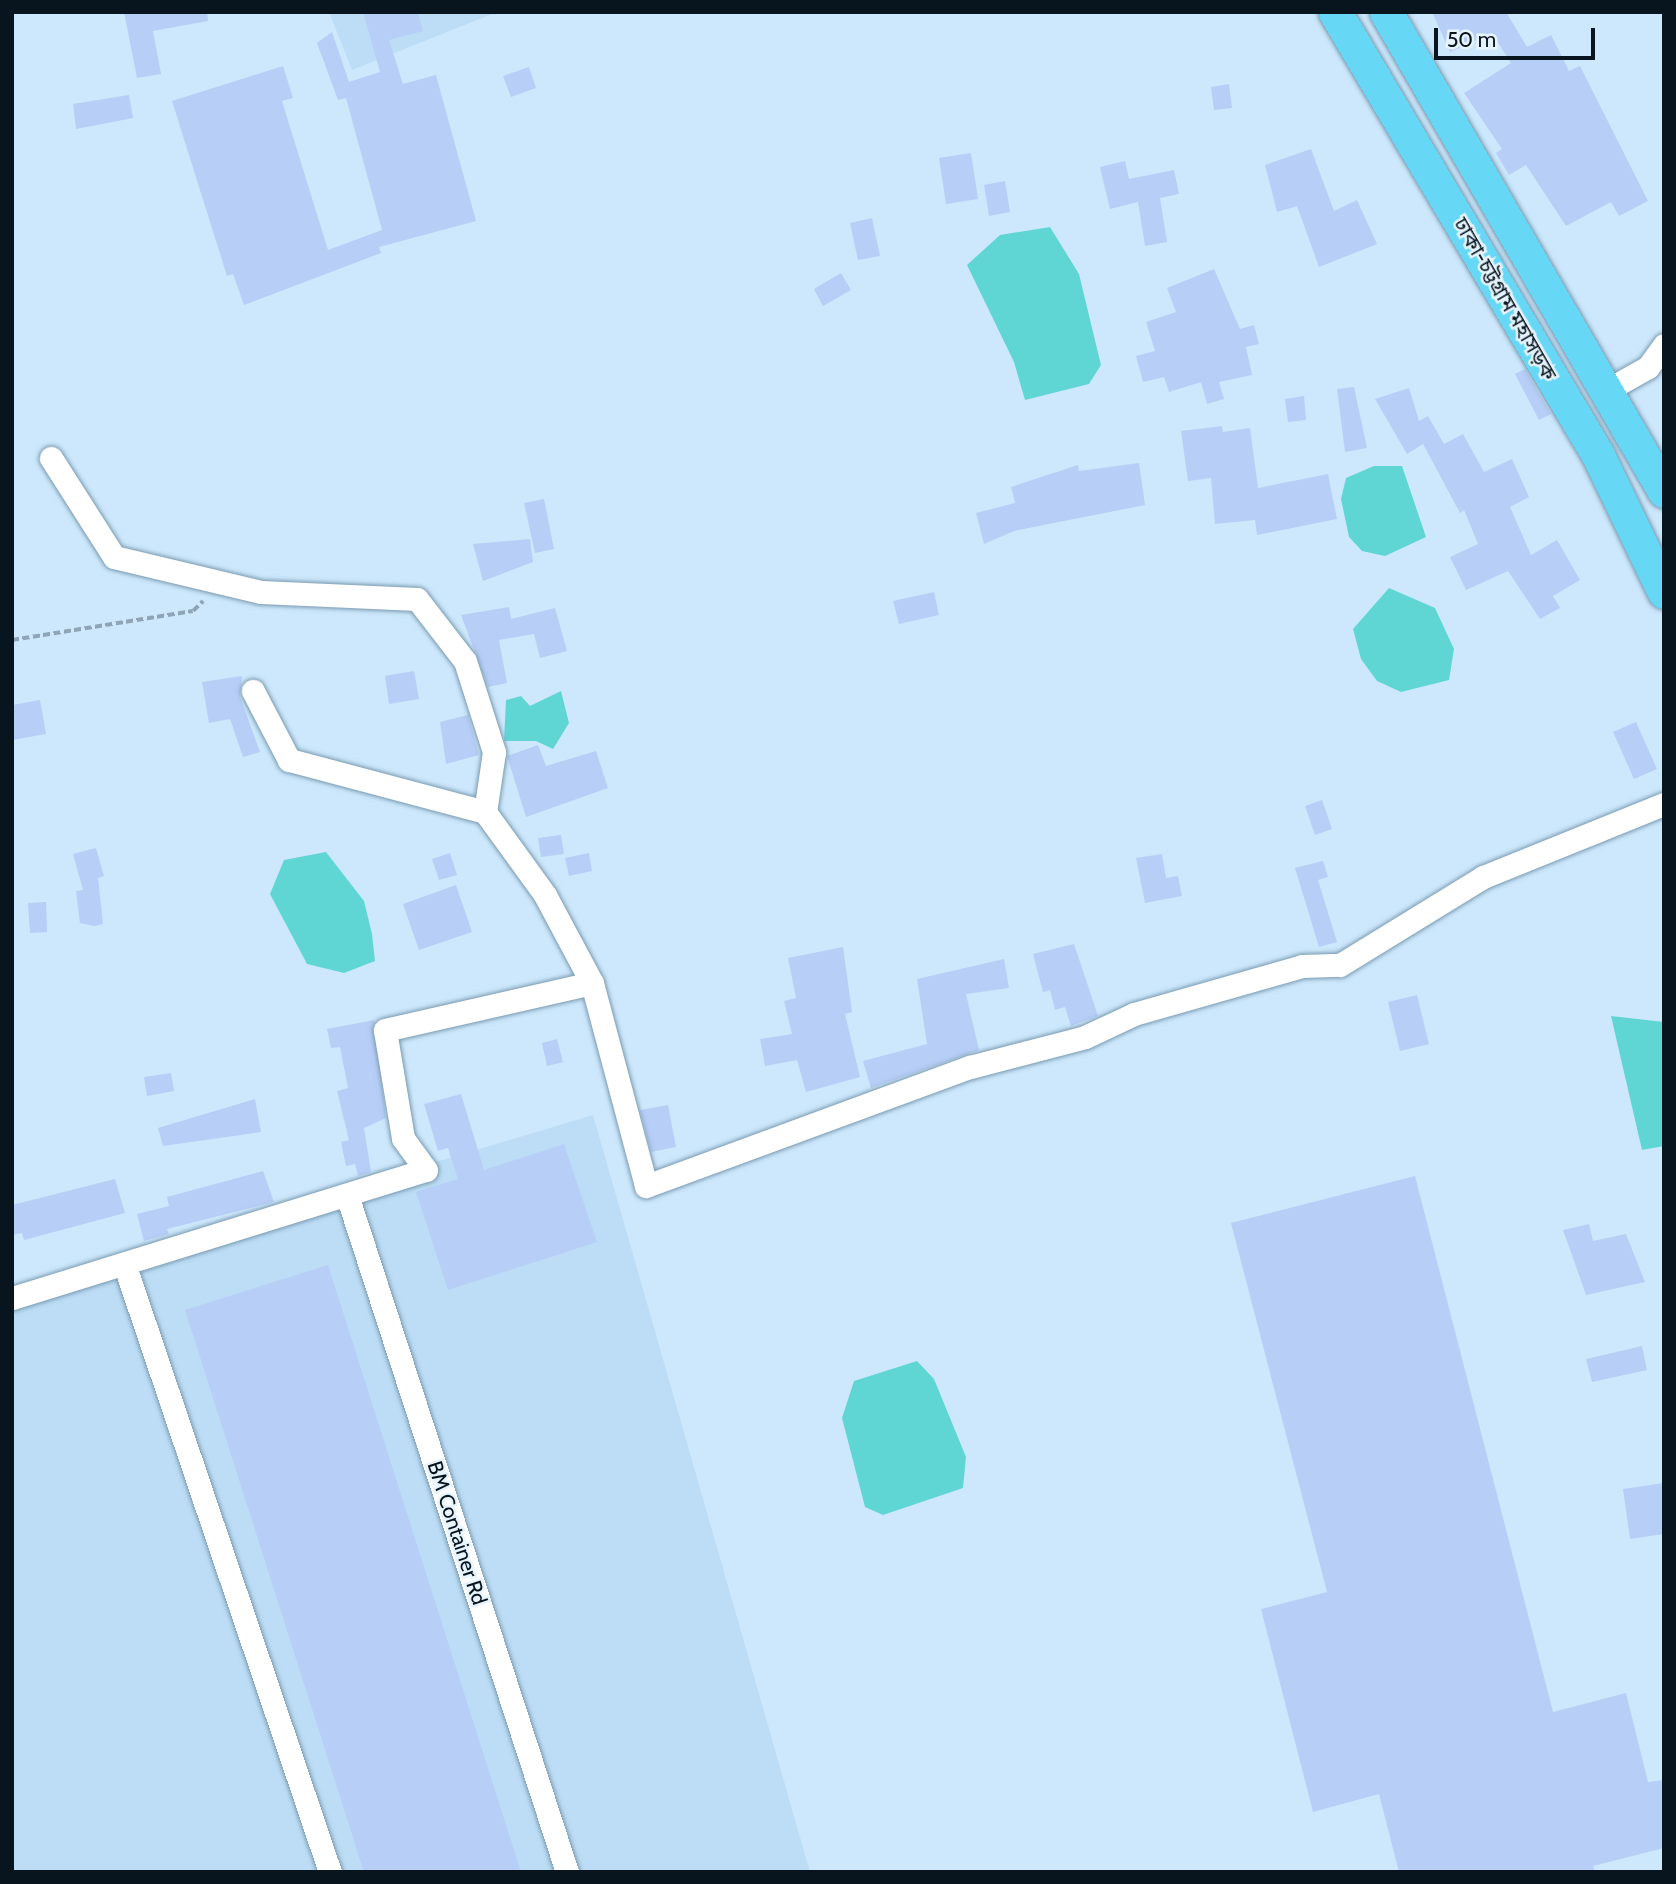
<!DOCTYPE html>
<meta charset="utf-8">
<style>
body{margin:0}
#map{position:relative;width:1676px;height:1884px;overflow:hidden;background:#cde8fc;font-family:Cabin,"Noto Sans Bengali",sans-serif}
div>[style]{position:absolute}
.built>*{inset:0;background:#bcddf5}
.water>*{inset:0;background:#60d6d4}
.building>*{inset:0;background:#b7cef7}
.path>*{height:3.5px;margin-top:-1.75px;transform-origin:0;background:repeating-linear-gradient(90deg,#8fa5b5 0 7px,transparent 0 10.5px)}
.roads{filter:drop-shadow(0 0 2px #7a9ab1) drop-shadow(0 0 2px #7a9ab1)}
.minor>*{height:23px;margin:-11.5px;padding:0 11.5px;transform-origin:11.5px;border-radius:11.5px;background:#fff}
.highway>*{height:33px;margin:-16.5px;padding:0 16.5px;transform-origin:16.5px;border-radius:16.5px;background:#66d7f4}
span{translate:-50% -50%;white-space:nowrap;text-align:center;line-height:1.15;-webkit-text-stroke:5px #e6f4fe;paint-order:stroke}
.street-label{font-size:21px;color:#09151e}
.frame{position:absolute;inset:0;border:14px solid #09151e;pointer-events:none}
.scale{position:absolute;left:1434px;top:28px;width:161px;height:32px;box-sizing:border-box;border:4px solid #09151e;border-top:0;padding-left:9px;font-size:21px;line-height:24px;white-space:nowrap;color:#09151e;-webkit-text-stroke:5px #e6f4fe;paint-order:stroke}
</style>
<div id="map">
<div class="built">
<div style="clip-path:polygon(329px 12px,497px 12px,352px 70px)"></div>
<div style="clip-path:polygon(593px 1115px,810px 1872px,12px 1872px,12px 1289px)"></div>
</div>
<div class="water">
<div style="clip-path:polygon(1050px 227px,1079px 274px,1101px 365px,1089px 384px,1025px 400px,1014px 362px,967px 265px,1000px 235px)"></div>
<div style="clip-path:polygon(1374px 466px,1402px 466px,1426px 537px,1385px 556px,1362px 551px,1349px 537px,1341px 499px,1346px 478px)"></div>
<div style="clip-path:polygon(1389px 588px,1435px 608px,1454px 649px,1449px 680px,1401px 692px,1377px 681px,1361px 659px,1353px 629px)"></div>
<div style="clip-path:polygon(561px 691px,569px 723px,553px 749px,536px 741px,504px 741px,506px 700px,521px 696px,530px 706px)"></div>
<div style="clip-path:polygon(326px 852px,364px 901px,372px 934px,375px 961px,344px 973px,307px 964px,270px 894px,284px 860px)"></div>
<div style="clip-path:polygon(1611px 1016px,1664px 1022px,1664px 1146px,1642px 1150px)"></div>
<div style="clip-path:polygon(917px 1361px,934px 1379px,966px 1457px,963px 1488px,883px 1515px,865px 1507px,842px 1418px,854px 1381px)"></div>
</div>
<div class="building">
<div style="clip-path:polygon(124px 12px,207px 12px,208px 21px,153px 31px,161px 74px,137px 78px)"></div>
<div style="clip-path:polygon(363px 12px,418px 12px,423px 31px,389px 40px,403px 84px,436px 75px,476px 221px,379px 247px,381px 253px,244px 305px,233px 274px,227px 276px,172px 101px,283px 66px,293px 98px,282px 101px,328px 250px,382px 230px,346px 98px,338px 100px,317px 43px,332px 32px,349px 82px,380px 72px)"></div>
<div style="clip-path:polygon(1432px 12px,1506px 12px,1527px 47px,1551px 35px,1569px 71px,1580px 66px,1648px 201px,1619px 216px,1611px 202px,1566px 226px,1526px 165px,1509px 175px,1496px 153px,1502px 149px,1464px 93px,1511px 63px,1492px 33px,1450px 52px)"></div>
<div style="clip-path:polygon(529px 67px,536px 88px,511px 97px,503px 76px)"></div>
<div style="clip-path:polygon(1229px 84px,1232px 108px,1214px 110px,1211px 87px)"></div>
<div style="clip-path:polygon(129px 95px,133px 118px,76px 129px,73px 104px)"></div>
<div style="clip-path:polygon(1311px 149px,1334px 211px,1357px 200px,1377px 244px,1319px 267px,1297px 206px,1277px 212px,1265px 165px)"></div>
<div style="clip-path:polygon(971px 153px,978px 199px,946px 204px,939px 158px)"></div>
<div style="clip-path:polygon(1125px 161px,1129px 179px,1174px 170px,1179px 194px,1160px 198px,1167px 242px,1145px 246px,1138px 202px,1110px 209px,1100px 167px)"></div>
<div style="clip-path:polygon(1005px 181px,1010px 212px,989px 216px,984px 185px)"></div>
<div style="clip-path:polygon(872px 218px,880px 256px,858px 260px,850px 223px)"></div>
<div style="clip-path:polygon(1214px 269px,1240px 329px,1254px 325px,1259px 344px,1246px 347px,1252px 375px,1219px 382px,1224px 399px,1207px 404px,1201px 382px,1169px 392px,1164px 377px,1143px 382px,1136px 356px,1155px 351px,1146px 322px,1176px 312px,1167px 288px)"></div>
<div style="clip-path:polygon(841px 273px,851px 290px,823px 306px,814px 289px)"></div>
<div style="clip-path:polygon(1525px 369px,1551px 414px,1539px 420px,1515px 374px)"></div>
<div style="clip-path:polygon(1354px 387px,1367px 448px,1345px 452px,1337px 389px)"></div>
<div style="clip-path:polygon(1409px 388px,1419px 421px,1428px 416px,1444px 444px,1463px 434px,1484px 472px,1512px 459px,1529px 497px,1510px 507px,1531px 555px,1557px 540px,1580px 580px,1553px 596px,1560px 608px,1540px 619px,1508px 571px,1466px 590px,1450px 557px,1478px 544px,1464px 510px,1460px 513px,1423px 444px,1407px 454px,1375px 399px)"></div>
<div style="clip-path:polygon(1304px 396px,1306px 420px,1288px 422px,1285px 399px)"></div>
<div style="clip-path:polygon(1222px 426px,1223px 432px,1250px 428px,1258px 488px,1328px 474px,1337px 519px,1257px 535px,1255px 520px,1215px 524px,1211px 478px,1188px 481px,1181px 431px)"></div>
<div style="clip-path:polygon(1139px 463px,1145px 505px,1014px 531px,984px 544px,976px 513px,1015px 503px,1011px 487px,1078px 465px,1079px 471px)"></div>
<div style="clip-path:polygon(544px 499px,554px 549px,535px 553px,524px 503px)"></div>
<div style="clip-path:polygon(530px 539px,533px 562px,483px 581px,473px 544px)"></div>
<div style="clip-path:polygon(934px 592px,939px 615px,899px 624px,893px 601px)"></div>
<div style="clip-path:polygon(509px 607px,511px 619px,555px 608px,567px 651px,540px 658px,534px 634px,499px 640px,507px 683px,488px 687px,461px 615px)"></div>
<div style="clip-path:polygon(414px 671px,419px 699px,389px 704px,385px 676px)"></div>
<div style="clip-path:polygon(242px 676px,240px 697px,260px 752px,243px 757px,230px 719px,209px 723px,202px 682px)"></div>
<div style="clip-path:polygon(40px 700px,46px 734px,12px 740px,12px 705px)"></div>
<div style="clip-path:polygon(468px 715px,479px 755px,446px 764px,440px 722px)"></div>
<div style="clip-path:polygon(1636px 722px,1657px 769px,1634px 779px,1613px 732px)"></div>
<div style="clip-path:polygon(538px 745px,546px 766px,596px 751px,608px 788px,526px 817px,507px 756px)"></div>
<div style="clip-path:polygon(1322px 800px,1332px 829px,1315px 835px,1305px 806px)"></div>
<div style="clip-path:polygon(561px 835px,564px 854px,541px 857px,538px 838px)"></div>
<div style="clip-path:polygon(96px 848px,104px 876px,98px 878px,103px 924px,94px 926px,80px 923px,76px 891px,83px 890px,73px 854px)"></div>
<div style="clip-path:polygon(450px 853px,457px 875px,439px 880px,432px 859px)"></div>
<div style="clip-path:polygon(589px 853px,592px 871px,569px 876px,565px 858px)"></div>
<div style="clip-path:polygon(1162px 854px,1166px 878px,1178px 876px,1182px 896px,1145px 903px,1136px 858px)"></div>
<div style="clip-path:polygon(1323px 861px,1328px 877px,1318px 880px,1337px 942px,1319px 947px,1295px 868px)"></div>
<div style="clip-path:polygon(456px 885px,472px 932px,419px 950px,403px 904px)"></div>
<div style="clip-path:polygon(46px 902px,47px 932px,30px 933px,28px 903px)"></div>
<div style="clip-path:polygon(1074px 944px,1098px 1016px,1071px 1026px,1065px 1007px,1055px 1010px,1050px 990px,1043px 992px,1033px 954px)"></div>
<div style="clip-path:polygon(843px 947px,852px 1012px,845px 1014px,860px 1077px,806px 1092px,797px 1060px,765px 1066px,760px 1039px,792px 1034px,784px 1001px,796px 998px,788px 958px)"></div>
<div style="clip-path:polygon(1004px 959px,1009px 988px,966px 994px,979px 1050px,871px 1088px,863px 1061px,927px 1044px,917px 979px)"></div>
<div style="clip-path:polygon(1417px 995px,1429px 1044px,1400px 1051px,1388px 1002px)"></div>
<div style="clip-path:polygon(374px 1020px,386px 1118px,364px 1128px,371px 1172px,358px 1176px,355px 1164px,346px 1166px,341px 1142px,349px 1140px,337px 1091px,348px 1088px,340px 1047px,331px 1048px,327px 1029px)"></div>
<div style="clip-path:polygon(557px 1039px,563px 1062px,547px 1066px,542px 1043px)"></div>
<div style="clip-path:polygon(171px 1073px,174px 1091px,147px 1096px,144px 1077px)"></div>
<div style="clip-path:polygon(461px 1094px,484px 1170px,564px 1144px,597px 1242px,448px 1290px,416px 1192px,458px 1179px,448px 1148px,438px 1151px,424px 1104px)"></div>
<div style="clip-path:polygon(255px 1099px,261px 1132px,163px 1146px,158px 1128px)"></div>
<div style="clip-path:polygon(668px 1105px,676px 1147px,651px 1152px,640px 1110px)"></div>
<div style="clip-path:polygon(263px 1171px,274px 1202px,167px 1229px,169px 1234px,144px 1241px,137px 1214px,169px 1206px,167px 1197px)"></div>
<div style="clip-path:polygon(1415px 1176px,1553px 1712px,1626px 1693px,1648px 1782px,1664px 1780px,1664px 1848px,1593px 1866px,1595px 1872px,1399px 1872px,1379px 1794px,1313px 1812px,1261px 1609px,1327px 1592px,1231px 1223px)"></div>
<div style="clip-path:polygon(115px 1179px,125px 1213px,24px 1240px,22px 1233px,12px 1235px,12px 1205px)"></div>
<div style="clip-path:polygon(1589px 1224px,1593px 1241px,1626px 1234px,1645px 1282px,1586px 1295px,1563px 1230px)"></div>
<div style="clip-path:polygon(328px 1265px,521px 1872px,364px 1872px,185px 1310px)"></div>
<div style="clip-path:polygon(1642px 1346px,1647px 1370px,1592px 1382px,1586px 1359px)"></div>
<div style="clip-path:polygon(1664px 1483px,1664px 1534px,1630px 1539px,1623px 1489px)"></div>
</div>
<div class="path">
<div style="left:12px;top:640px;width:183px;rotate:-9.1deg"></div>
<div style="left:193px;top:611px;width:14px;rotate:-45deg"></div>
</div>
<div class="roads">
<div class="minor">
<div style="left:1609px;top:389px;width:45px;rotate:-29.4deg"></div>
<div style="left:1648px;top:367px;width:27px;rotate:-54deg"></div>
<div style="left:51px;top:458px;width:117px;rotate:57.5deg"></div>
<div style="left:114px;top:557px;width:151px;rotate:13.4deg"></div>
<div style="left:261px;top:592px;width:156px;rotate:2.6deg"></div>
<div style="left:417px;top:599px;width:78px;rotate:52.3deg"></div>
<div style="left:465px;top:661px;width:96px;rotate:72.3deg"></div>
<div style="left:494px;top:752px;width:61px;rotate:98.5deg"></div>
<div style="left:485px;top:812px;width:203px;rotate:-165.1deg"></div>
<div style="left:289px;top:760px;width:78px;rotate:-117.6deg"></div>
<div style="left:485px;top:812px;width:102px;rotate:54.1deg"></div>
<div style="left:545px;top:895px;width:100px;rotate:61.9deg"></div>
<div style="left:347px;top:1195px;width:712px;rotate:72deg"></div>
<div style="left:129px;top:1278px;width:627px;rotate:71.31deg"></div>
<div style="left:12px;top:1298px;width:433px;rotate:-17.2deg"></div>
<div style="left:426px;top:1170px;width:39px;rotate:-126deg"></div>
<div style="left:403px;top:1138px;width:109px;rotate:-99.5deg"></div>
<div style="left:385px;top:1030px;width:212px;rotate:-12.8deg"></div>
<div style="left:592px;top:983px;width:210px;rotate:75.1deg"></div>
<div style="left:646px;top:1186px;width:345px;rotate:-20.2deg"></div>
<div style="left:970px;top:1067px;width:119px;rotate:-14.6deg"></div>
<div style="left:1085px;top:1037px;width:54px;rotate:-25.1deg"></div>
<div style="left:1134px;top:1014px;width:175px;rotate:-15.9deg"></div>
<div style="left:1302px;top:966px;width:38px;rotate:-2deg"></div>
<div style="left:1340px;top:965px;width:168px;rotate:-31.6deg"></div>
<div style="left:1483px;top:877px;width:195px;rotate:-22deg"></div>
</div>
<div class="highway">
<div style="left:1335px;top:12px;width:515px;rotate:59.3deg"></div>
<div style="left:1598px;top:455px;width:152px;rotate:64.3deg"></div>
<div style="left:1386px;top:12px;width:554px;rotate:59.87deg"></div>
</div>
</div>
<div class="street-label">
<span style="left:1505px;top:299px;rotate:60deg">ঢাকা-চট্টগ্রাম মহাসড়ক</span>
<span style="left:457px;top:1533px;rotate:72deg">BM Container Rd</span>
</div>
<div class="frame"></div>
<div class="scale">50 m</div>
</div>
